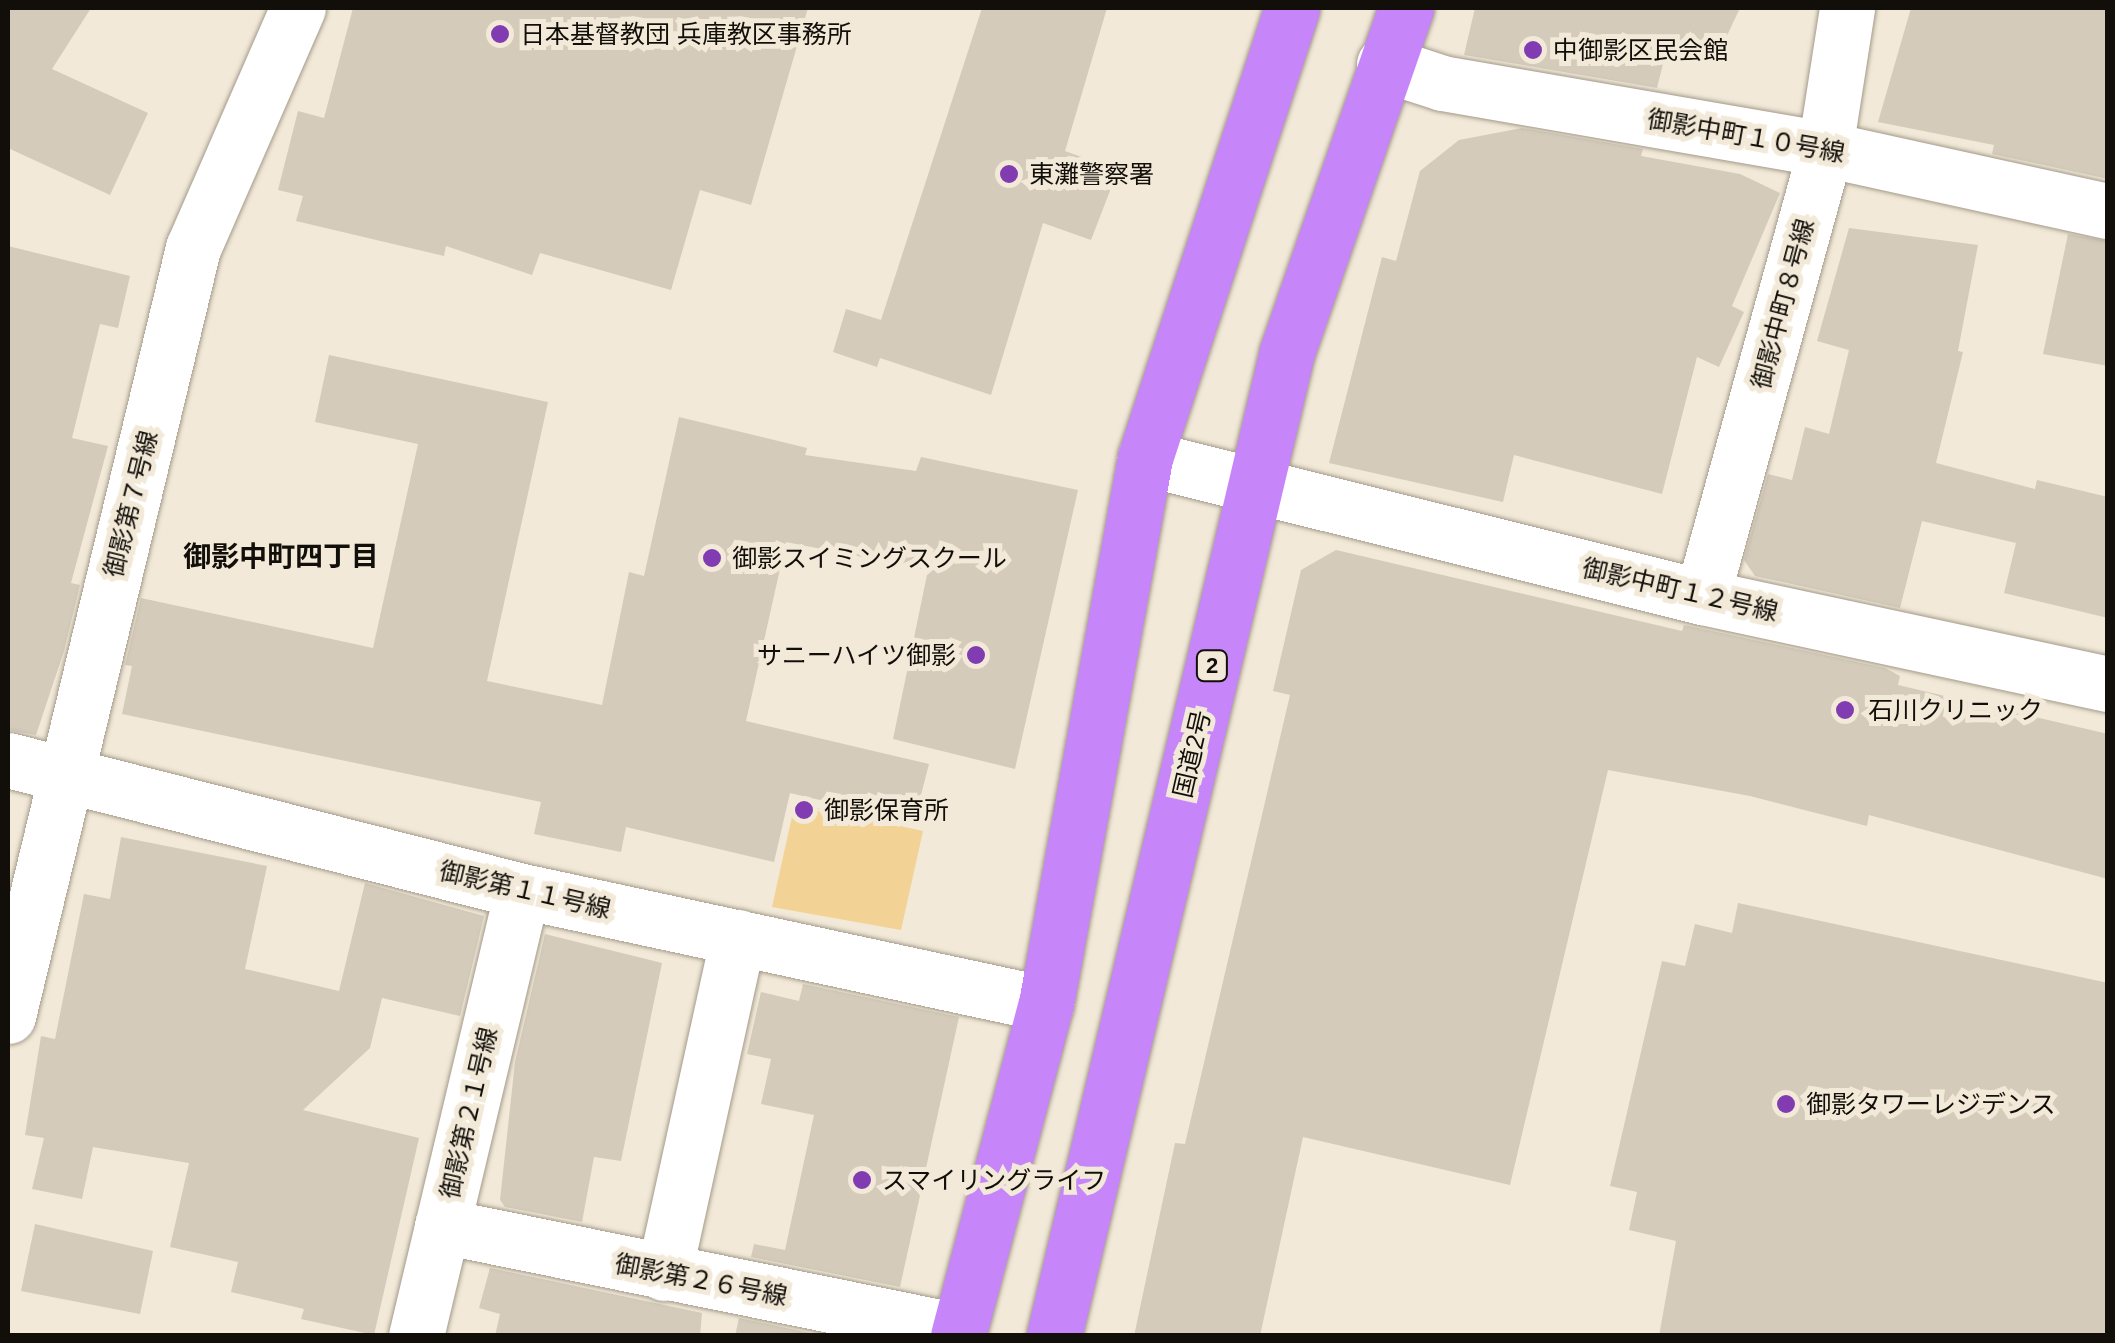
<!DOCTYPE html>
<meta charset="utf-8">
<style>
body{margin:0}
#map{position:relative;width:2115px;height:1343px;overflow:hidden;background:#f2e9d8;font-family:Helvetica,"Noto Sans JP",sans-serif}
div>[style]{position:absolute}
.green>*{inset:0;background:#f2d295}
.building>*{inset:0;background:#d4cbbb}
.roads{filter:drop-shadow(0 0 2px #a39a8b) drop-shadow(0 0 2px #a39a8b)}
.minor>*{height:55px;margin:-27.5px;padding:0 27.5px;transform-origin:27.5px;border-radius:27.5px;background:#fff}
.highway>*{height:55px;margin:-27.5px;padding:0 27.5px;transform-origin:27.5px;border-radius:27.5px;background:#c686f9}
.dots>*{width:28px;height:28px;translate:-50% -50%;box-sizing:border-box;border:5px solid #f2e9d8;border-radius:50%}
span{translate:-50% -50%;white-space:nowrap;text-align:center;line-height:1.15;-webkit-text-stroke:10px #f2e9d8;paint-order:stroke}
.shield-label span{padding:2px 8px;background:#f2e9d8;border:2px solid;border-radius:8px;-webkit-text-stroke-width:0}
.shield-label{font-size:22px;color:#120f0a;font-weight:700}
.poi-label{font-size:25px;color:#120f0a}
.left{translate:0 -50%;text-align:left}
.right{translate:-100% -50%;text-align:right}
.street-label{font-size:25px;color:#120f0a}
.neighbourhood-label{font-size:28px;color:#120f0a;font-weight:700}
.frame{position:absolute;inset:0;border:10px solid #120f0a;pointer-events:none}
</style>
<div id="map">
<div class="green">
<div style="clip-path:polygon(795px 803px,923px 831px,901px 930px,772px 907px)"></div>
</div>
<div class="building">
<div style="clip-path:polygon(8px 8px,91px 8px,52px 69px,148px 113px,110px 195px,8px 148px)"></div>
<div style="clip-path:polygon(353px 8px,808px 8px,751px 205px,700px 190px,671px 290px,540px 253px,532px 275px,446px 246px,444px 256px,296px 221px,303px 196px,278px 190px,298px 111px,324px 118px)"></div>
<div style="clip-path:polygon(982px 8px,1107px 8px,1065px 151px,1118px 170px,1091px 240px,1043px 223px,991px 395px,880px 358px,877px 367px,833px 352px,846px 309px,881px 320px)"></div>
<div style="clip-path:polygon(1475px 8px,1740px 8px,1715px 61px,1669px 40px,1657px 88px,1464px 55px)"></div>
<div style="clip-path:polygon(1911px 8px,2108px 8px,2108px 179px,1992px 154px,1994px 145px,1878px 122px)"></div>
<div style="clip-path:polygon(1522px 128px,1643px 149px,1641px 156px,1740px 174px,1780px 193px,1732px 306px,1744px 312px,1719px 367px,1697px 357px,1662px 494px,1514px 455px,1503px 502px,1329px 463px,1382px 257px,1396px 261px,1420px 171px,1459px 140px)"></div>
<div style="clip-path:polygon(1849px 228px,1978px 245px,1958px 351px,1963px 352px,1936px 463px,2035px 489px,2037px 480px,2108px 497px,2108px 618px,2004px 593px,2016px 543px,1922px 521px,1900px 608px,1755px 576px,1744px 560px,1768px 474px,1792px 480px,1805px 427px,1829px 434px,1849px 350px,1817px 341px)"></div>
<div style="clip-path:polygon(2068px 234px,2108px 241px,2108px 366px,2043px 354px)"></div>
<div style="clip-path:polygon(8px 246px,130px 276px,118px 328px,100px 324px,72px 438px,108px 446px,71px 583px,80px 585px,64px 651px,36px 735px,8px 730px)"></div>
<div style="clip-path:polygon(329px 355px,548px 402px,487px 681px,602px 705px,629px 572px,644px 576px,679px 417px,807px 448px,805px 455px,916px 471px,921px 457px,1078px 490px,1015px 769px,893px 739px,928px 570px,786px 542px,746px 721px,929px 764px,914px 822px,790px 793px,774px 862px,626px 827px,621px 852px,534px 834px,541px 802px,122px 714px,132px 666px,125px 665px,141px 598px,373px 648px,418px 444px,315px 422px)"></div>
<div style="clip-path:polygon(1336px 550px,1682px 631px,1684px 625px,1885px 668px,1900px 676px,1898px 685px,2108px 734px,2108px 879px,1869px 815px,1867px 826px,1750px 796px,1608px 770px,1510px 1185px,1303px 1137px,1260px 1336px,1134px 1336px,1175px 1143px,1185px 1144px,1290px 695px,1273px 691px,1301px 570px)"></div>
<div style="clip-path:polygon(121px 837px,267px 866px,245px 969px,339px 991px,365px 883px,484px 916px,460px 1016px,382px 998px,370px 1048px,303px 1110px,419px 1138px,374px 1335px,301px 1319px,304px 1309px,231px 1292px,238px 1262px,170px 1247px,189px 1163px,93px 1147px,82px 1199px,32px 1189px,44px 1138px,25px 1135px,41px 1036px,55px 1039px,84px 894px,110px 899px)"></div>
<div style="clip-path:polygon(1738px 903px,2108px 983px,2108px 1336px,1659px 1336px,1676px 1241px,1629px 1230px,1637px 1192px,1610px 1186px,1662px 961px,1685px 966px,1695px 924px,1732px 933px)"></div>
<div style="clip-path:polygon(545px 934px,662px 963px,621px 1161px,594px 1157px,582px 1222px,505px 1207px,500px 1200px,515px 1062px)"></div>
<div style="clip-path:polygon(803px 984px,959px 1017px,900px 1287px,751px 1257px,754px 1244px,785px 1250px,814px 1115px,761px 1104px,771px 1059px,747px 1054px,761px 992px,799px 1001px)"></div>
<div style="clip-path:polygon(35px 1224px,153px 1251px,140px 1314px,21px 1291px)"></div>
<div style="clip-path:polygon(490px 1268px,702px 1313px,700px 1336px,495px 1336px,500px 1314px,479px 1308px)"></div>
<div style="clip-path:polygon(739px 1318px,824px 1336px,735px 1336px)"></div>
</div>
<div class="roads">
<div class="minor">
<div style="left:1384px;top:64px;width:61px;rotate:18.1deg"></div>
<div style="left:1442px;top:83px;width:389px;rotate:9.8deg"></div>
<div style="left:1825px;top:149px;width:290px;rotate:12.4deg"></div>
<div style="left:1145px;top:458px;width:574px;rotate:14.01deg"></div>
<div style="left:1702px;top:597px;width:415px;rotate:12.1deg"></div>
<div style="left:1702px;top:597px;width:465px;rotate:-74.6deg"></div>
<div style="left:1825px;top:149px;width:143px;rotate:-81.1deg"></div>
<div style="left:8px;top:760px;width:530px;rotate:14.3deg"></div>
<div style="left:522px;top:891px;width:536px;rotate:12.17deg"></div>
<div style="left:8px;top:1016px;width:790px;rotate:-76.46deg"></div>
<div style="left:193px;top:248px;width:262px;rotate:-66.4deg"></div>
<div style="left:442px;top:1226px;width:528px;rotate:11.48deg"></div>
<div style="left:664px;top:1273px;width:344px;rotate:-77.6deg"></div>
<div style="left:416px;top:1336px;width:457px;rotate:-76.6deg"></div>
</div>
<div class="highway">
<div style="left:958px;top:1336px;width:343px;rotate:-75.2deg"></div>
<div style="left:1046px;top:1004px;width:555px;rotate:-79.72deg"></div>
<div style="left:1145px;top:458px;width:473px;rotate:-71.9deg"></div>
<div style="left:1054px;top:1336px;width:1011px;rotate:-76.68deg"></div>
<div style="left:1287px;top:352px;width:364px;rotate:-70.9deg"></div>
</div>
</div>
<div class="dots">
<div style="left:500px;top:34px;background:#803cb0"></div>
<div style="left:1533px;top:50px;background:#803cb0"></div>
<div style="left:1009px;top:174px;background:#803cb0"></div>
<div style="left:712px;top:558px;background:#803cb0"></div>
<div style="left:976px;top:655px;background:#803cb0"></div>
<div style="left:1845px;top:710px;background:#803cb0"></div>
<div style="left:804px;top:810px;background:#803cb0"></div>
<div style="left:1786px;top:1104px;background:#803cb0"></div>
<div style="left:862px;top:1180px;background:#803cb0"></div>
</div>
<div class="shield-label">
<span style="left:1212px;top:666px">2</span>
</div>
<div class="poi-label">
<span class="left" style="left:520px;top:34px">日本基督教団 兵庫教区事務所</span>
<span class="left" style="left:1553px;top:50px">中御影区民会館</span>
<span class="left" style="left:1029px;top:174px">東灘警察署</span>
<span class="left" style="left:732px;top:558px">御影スイミングスクール</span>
<span class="right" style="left:956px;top:655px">サニーハイツ御影</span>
<span class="left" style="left:1868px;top:710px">石川クリニック</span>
<span class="left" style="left:824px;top:810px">御影保育所</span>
<span class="left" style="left:1806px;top:1104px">御影タワーレジデンス</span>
<span class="left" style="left:882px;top:1180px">スマイリングライフ</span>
</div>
<div class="street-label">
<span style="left:1746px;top:136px;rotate:10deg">御影中町１０号線</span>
<span style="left:1783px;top:304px;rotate:-75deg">御影中町８号線</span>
<span style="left:131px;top:504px;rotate:-76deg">御影第７号線</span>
<span style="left:1680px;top:590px;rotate:13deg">御影中町１２号線</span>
<span style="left:1192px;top:754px;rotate:-77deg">国道2号</span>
<span style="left:525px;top:890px;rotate:13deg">御影第１１号線</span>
<span style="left:469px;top:1113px;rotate:-77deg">御影第２１号線</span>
<span style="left:701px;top:1280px;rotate:11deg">御影第２６号線</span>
</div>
<div class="neighbourhood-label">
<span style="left:281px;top:557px">御影中町四丁目</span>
</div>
<div class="frame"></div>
</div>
